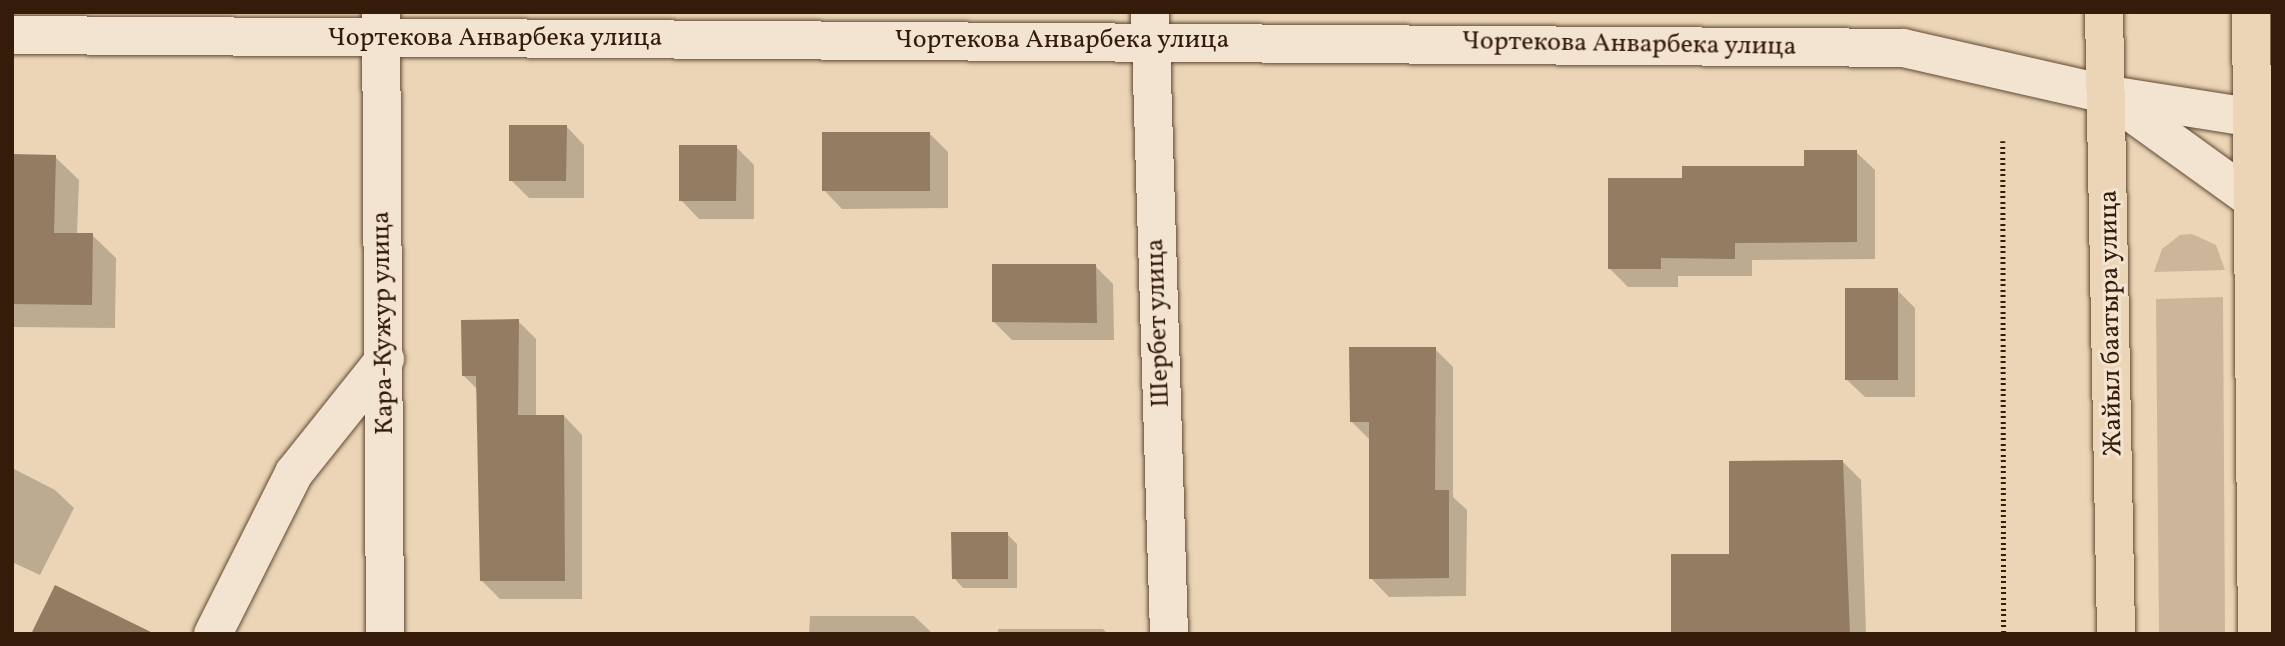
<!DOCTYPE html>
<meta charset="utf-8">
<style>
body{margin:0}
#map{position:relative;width:2285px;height:646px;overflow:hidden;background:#ebd5b6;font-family:Vollkorn,serif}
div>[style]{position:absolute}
.green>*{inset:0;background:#ccb599}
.shadow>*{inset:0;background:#0003}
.building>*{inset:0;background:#947c63}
.path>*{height:4.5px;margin-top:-2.25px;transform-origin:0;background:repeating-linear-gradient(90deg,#351b09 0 2px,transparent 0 5.5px)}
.roads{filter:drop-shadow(0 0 2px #624a34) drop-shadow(0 0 2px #624a34)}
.minor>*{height:38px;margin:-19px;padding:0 19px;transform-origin:19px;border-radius:19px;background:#f2e4d0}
.tertiary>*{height:38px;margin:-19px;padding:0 19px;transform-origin:19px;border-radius:19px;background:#f2e4d0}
.secondary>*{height:38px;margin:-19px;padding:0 19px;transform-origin:19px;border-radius:19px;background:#f2e4d0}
.primary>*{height:38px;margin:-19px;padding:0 19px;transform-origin:19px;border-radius:19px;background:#ebd5b6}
span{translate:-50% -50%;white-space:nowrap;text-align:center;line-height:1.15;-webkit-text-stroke:6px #f2e4d0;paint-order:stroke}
.street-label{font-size:26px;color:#351b09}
.frame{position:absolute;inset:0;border:14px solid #351b09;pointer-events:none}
</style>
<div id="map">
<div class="green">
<div style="clip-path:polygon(2192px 234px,2216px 245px,2225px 270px,2154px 272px,2162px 249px,2180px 235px)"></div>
<div style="clip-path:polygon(2223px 297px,2225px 634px,2159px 634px,2156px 299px)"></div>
</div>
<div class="shadow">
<div style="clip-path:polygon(566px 126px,584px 145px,584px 198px,529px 198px,511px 180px)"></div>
<div style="clip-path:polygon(930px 134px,948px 152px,948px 208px,842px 209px,824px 190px)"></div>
<div style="clip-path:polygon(736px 147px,754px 165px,754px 219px,699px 219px,681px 200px)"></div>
<div style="clip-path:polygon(1856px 152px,1875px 170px,1875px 259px,1752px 260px,1752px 276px,1678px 276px,1678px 287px,1628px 287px,1610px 269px,1684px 179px,1806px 168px)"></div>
<div style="clip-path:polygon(55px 157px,79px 180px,77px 235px,92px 235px,116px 258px,115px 328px,12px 327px,12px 196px)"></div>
<div style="clip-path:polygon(1095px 266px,1113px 284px,1114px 340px,1012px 340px,993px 321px)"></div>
<div style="clip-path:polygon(1897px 290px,1915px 308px,1915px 397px,1865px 397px,1846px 379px)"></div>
<div style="clip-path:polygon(518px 321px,536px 339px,536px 416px,564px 416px,582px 435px,582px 599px,500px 599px,482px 581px,478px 390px,463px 375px)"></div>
<div style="clip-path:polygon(1435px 349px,1453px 367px,1453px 497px,1467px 510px,1466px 596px,1389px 597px,1371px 578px,1371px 441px,1351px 421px)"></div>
<div style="clip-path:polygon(1843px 462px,1861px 480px,1866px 634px,1673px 634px,1731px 555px)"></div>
<div style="clip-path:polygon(12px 468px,55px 490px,74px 508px,40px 575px,12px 562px)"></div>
<div style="clip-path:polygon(1007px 534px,1017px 544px,1017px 588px,963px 588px,954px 578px)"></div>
<div style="clip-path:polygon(810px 616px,914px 616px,933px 634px,809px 634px)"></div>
<div style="clip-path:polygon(998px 629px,1103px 629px,1108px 634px,998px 634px)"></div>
</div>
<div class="building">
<div style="clip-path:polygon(509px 125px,567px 125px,566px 181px,509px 181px)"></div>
<div style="clip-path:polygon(822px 132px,930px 132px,930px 191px,822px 191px)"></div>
<div style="clip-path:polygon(679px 145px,737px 145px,736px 201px,679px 201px)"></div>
<div style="clip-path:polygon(1804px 150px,1857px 150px,1857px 242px,1735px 243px,1735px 259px,1661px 258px,1661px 269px,1608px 269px,1608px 178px,1682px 178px,1682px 166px,1804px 166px)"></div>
<div style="clip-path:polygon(12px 154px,56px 155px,54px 233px,93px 233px,92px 305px,12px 304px)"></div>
<div style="clip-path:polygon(992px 264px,1096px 264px,1097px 323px,992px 322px)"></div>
<div style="clip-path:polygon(1845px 288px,1898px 288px,1898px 380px,1845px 380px)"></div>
<div style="clip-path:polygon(519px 319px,518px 415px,564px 415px,565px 581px,480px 581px,476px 376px,462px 376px,461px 320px)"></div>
<div style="clip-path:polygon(1349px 347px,1436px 347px,1435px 490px,1449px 490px,1449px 578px,1369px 579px,1369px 422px,1350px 422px)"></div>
<div style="clip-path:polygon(1843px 460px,1850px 634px,1671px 634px,1671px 554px,1729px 554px,1729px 461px)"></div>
<div style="clip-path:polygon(951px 532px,1008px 532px,1008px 579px,952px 579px)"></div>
<div style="clip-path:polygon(55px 585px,155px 634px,31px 634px)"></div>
</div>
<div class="path">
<div style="left:2003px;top:141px;width:493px;rotate:89.9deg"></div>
</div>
<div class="roads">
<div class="minor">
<div style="left:381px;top:12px;width:622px;rotate:89.63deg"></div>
<div style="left:1150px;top:12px;width:622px;rotate:88.25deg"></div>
<div style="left:213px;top:634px;width:180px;rotate:-63.3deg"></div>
<div style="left:294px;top:473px;width:146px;rotate:-51.4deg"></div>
</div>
<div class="tertiary">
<div style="left:12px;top:35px;width:1891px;rotate:0.39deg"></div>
<div style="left:1903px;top:48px;width:208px;rotate:12.8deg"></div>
</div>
<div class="secondary">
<div style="left:2106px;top:94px;width:181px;rotate:35.8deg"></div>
<div style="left:2253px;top:200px;width:20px;rotate:3deg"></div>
<div style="left:2116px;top:96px;width:159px;rotate:9deg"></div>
</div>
<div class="primary">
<div style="left:2104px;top:12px;width:622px;rotate:88.89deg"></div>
<div style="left:2251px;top:12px;width:622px;rotate:89.45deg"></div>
</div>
</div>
<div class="street-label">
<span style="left:495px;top:39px">Чортекова Анварбека улица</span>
<span style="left:1062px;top:41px">Чортекова Анварбека улица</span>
<span style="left:1629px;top:45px;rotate:1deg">Чортекова Анварбека улица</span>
<span style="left:384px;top:323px;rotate:-91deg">Кара-Кужур улица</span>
<span style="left:1159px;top:323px;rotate:-92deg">Шербет улица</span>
<span style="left:2112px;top:323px;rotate:-91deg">Жайыл баатыра улица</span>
</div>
<div class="frame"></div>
</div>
